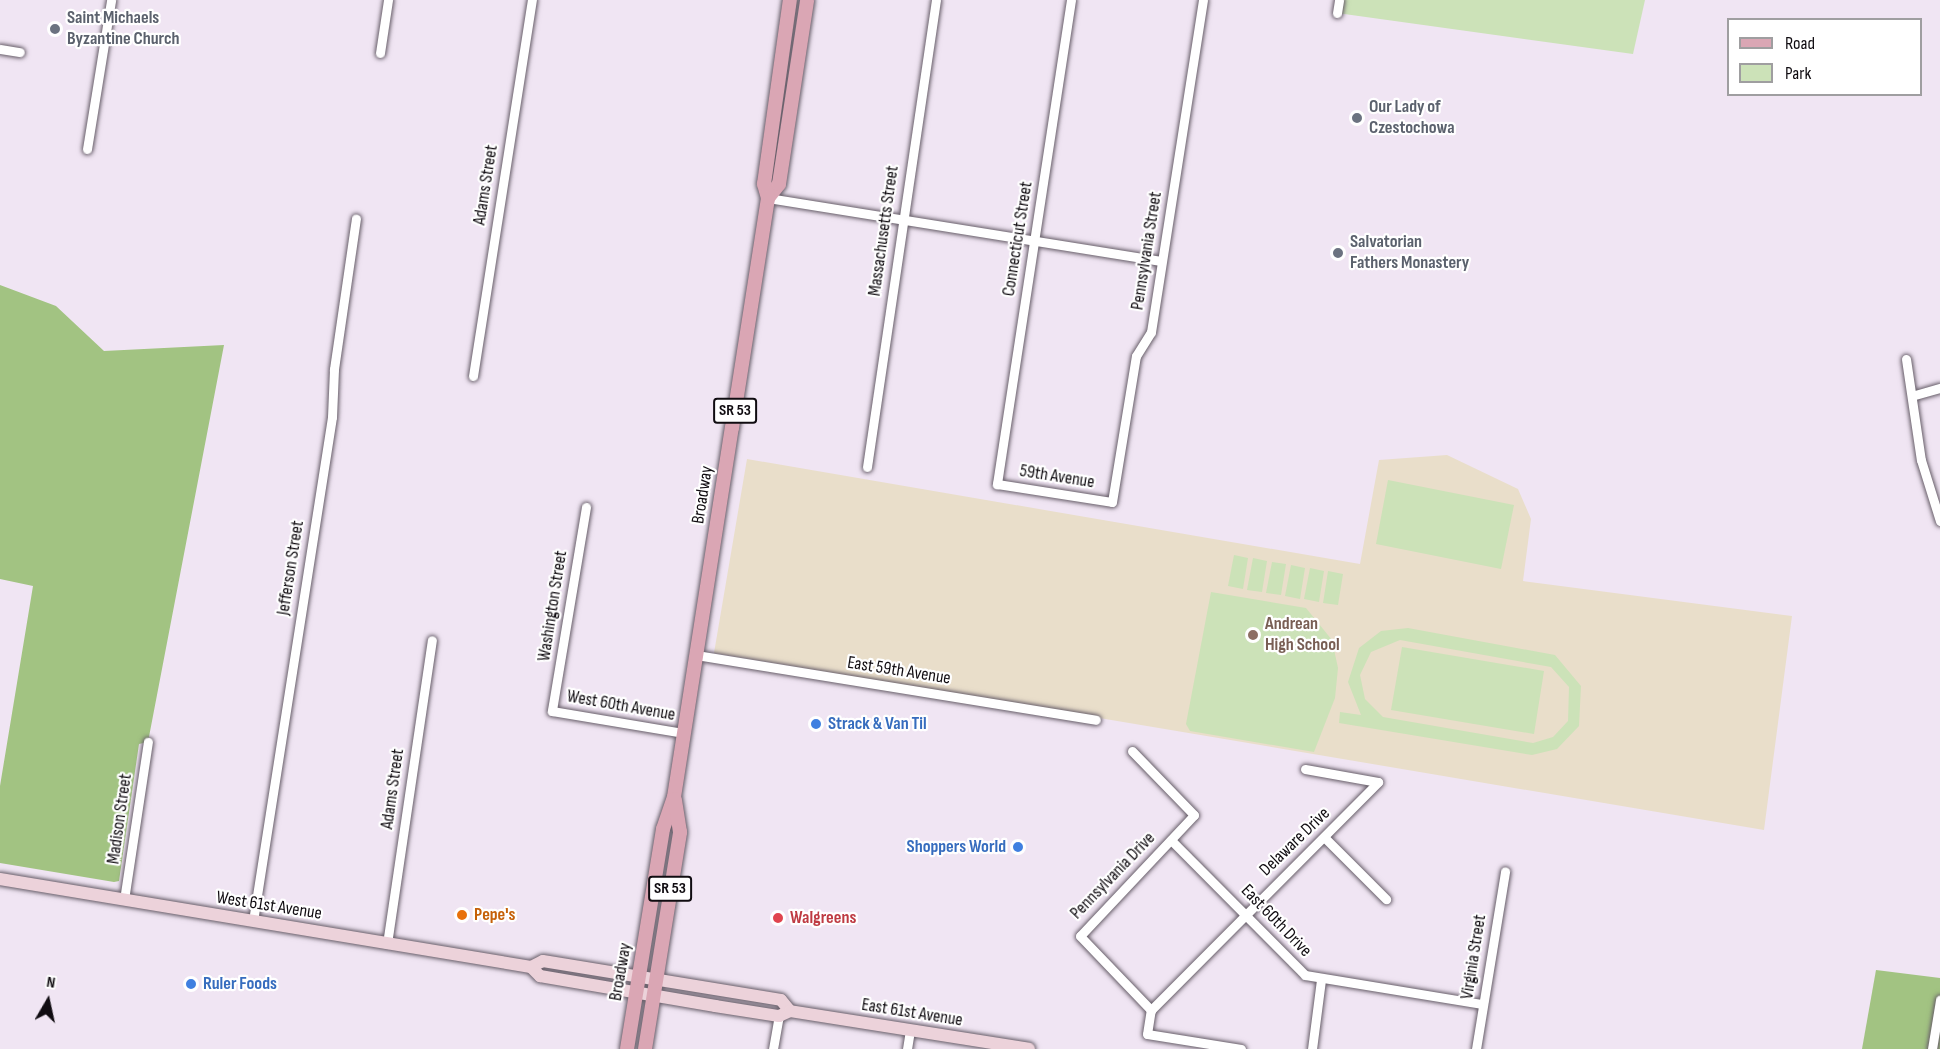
<!DOCTYPE html>
<style>
body{margin:0}
#map{position:relative;width:1940px;height:1049px;overflow:hidden;background:#f0e5f3;font-family:"Sofia Sans Condensed",sans-serif}
div>[style]{position:absolute}
.education>*{inset:0;background:#e9deca}
.green>*{inset:0;background:#cce2b8}
.forest>*{inset:0;background:#a2c382}
.roads{filter:drop-shadow(0 0 2px #675e69) drop-shadow(0 0 2px #675e69)}
.street>*{height:9px;margin:-4.5px;padding:0 4.5px;transform-origin:4.5px;border-radius:4.5px;background:#fff}
.secondary>*{height:12px;margin:-6px;padding:0 6px;transform-origin:6px;border-radius:6px;background:#ecd2da}
.primary>*{height:14px;margin:-7px;padding:0 7px;transform-origin:7px;border-radius:7px;background:#daa6b4}
.dots>*{width:16px;height:16px;translate:-50% -50%;box-sizing:border-box;border:3px solid #fff;border-radius:50%}
span{translate:-50% -50%;white-space:nowrap;text-align:center;line-height:1.15;-webkit-text-stroke:4.5px #fff;paint-order:stroke}
.shield-label span{padding:2px 4px;background:#fff;border:2px solid;border-radius:4px;-webkit-text-stroke-width:0}
.shield-label{font-size:16px;color:#100c11;font-weight:700}
.worship-label{font-size:18px;color:#5b616d;font-weight:700}
.left{translate:0 -50%;text-align:left}
.street-label{font-size:18px;color:#100c11}
.education-label{font-size:18px;color:#785e54;font-weight:700}
.shop-label{font-size:18px;color:#366cbe;font-weight:700}
.right{translate:-100% -50%;text-align:right}
.food-label{font-size:18px;color:#c56008;font-weight:700}
.health-label{font-size:18px;color:#be3a42;font-weight:700}
.legend{position:absolute;left:1727px;top:18px;width:195px;height:78px;box-sizing:border-box;background:#fff;border:2px solid #9f9ea0;margin:0;padding:8px 10px;list-style:none;font-size:18px;color:#100c11}
.legend li{display:flex;align-items:center;gap:12px;height:30px}
.legend b{width:30px;border:2px solid #9f9ea0}
.north{position:absolute;left:18px;top:971px;width:60px;height:60px;-webkit-text-stroke:4px #fff;paint-order:stroke;rotate:9deg;font-size:16px;font-weight:700;line-height:24px;text-align:center;color:#100c11}
.north::after{content:'';display:block;margin:auto;width:21px;height:27px;background:#100c11;clip-path:polygon(50% 0,100% 100%,50% 72%,0 100%)}
</style>
<div id="map">
<div class="education">
<div style="clip-path:polygon(1447px 455px,1518px 489px,1531px 519px,1523px 581px,1792px 616px,1764px 830px,714px 653px,747px 459px,1360px 564px,1379px 460px)"></div>
</div>
<div class="green">
<div style="clip-path:polygon(1339px 0,1645px 0,1633px 54px,1337px 13px)"></div>
<div style="clip-path:polygon(1388px 480px,1514px 505px,1501px 569px,1376px 544px)"></div>
<div style="clip-path:polygon(1234px 555px,1248px 558px,1243px 589px,1228px 586px)"></div>
<div style="clip-path:polygon(1253px 558px,1267px 561px,1262px 592px,1247px 590px)"></div>
<div style="clip-path:polygon(1272px 562px,1286px 564px,1281px 595px,1266px 593px)"></div>
<div style="clip-path:polygon(1291px 565px,1305px 568px,1300px 599px,1285px 596px)"></div>
<div style="clip-path:polygon(1310px 568px,1324px 571px,1319px 602px,1304px 599px)"></div>
<div style="clip-path:polygon(1328px 571px,1343px 574px,1338px 605px,1323px 603px)"></div>
<div style="clip-path:polygon(1211px 592px,1306px 608px,1332px 640px,1338px 668px,1335px 698px,1314px 752px,1190px 731px,1186px 724px)"></div>
<div style="clip-path:polygon(evenodd,1408px 628px,1555px 655px,1581px 686px,1579px 726px,1557px 749px,1532px 755px,1339px 723px,1340px 712px,1361px 715px,1348px 682px,1359px 648px,1381px 631px,1408px 628px,1400px 640px,1551px 667px,1569px 687px,1568px 721px,1553px 737px,1533px 743px,1383px 717px,1365px 699px,1360px 675px,1371px 652px,1400px 640px)"></div>
<div style="clip-path:polygon(1402px 647px,1544px 671px,1534px 734px,1391px 710px)"></div>
</div>
<div class="forest">
<div style="clip-path:polygon(0 285px,56px 306px,104px 351px,224px 345px,148px 742px,139px 744px,119px 881px,114px 882px,0 863px,0 786px,33px 586px,0 579px)"></div>
<div style="clip-path:polygon(1876px 970px,1940px 978px,1940px 1049px,1862px 1049px)"></div>
</div>
<div class="roads">
<div class="street">
<div style="left:1071px;top:0;width:490px;rotate:98.7deg"></div>
<div style="left:997px;top:484px;width:116px;rotate:8.9deg"></div>
<div style="left:1112px;top:502px;width:148px;rotate:-80.7deg"></div>
<div style="left:1136px;top:356px;width:28px;rotate:-58deg"></div>
<div style="left:1151px;top:332px;width:336px;rotate:-81.1deg"></div>
<div style="left:1337px;top:13px;width:13px;rotate:-81deg"></div>
<div style="left:0;top:49px;width:20px;rotate:9deg"></div>
<div style="left:380px;top:53px;width:54px;rotate:-81.4deg"></div>
<div style="left:87px;top:149px;width:151px;rotate:-80.8deg"></div>
<div style="left:768px;top:198px;width:398px;rotate:9.1deg"></div>
<div style="left:1906px;top:359px;width:102px;rotate:81.6deg"></div>
<div style="left:1921px;top:460px;width:64px;rotate:72.7deg"></div>
<div style="left:473px;top:376px;width:381px;rotate:-81.1deg"></div>
<div style="left:1915px;top:395px;width:26px;rotate:-16deg"></div>
<div style="left:867px;top:467px;width:472px;rotate:-81.6deg"></div>
<div style="left:586px;top:507px;width:207px;rotate:99.5deg"></div>
<div style="left:552px;top:711px;width:134px;rotate:9.5deg"></div>
<div style="left:696px;top:655px;width:405px;rotate:9.2deg"></div>
<div style="left:1132px;top:751px;width:89px;rotate:45.9deg"></div>
<div style="left:1194px;top:815px;width:166px;rotate:133.3deg"></div>
<div style="left:1080px;top:936px;width:103px;rotate:46.2deg"></div>
<div style="left:1305px;top:769px;width:74px;rotate:10.1deg"></div>
<div style="left:1324px;top:837px;width:88px;rotate:45deg"></div>
<div style="left:1171px;top:840px;width:190px;rotate:45.2deg"></div>
<div style="left:1305px;top:975px;width:180px;rotate:9.3deg"></div>
<div style="left:124px;top:900px;width:160px;rotate:-81.4deg"></div>
<div style="left:253px;top:921px;width:510px;rotate:-81.09deg"></div>
<div style="left:332px;top:417px;width:48px;rotate:-87.6deg"></div>
<div style="left:334px;top:369px;width:152px;rotate:-81.7deg"></div>
<div style="left:387px;top:944px;width:307px;rotate:-81.6deg"></div>
<div style="left:773px;top:1049px;width:34px;rotate:-80deg"></div>
<div style="left:907px;top:1049px;width:18px;rotate:-81deg"></div>
<div style="left:1241px;top:1049px;width:95px;rotate:-170.9deg"></div>
<div style="left:1147px;top:1034px;width:24px;rotate:-81deg"></div>
<div style="left:1151px;top:1010px;width:322px;rotate:-45.1deg"></div>
<div style="left:1312px;top:1049px;width:70px;rotate:-82.6deg"></div>
<div style="left:1476px;top:1049px;width:180px;rotate:-80.7deg"></div>
<div style="left:1932px;top:1049px;width:50px;rotate:-80.7deg"></div>
</div>
<div class="secondary">
<div style="left:0;top:879px;width:538px;rotate:9.41deg"></div>
<div style="left:531px;top:967px;width:13px;rotate:-27deg"></div>
<div style="left:543px;top:961px;width:241px;rotate:9.3deg"></div>
<div style="left:781px;top:1000px;width:14px;rotate:51deg"></div>
<div style="left:531px;top:967px;width:13px;rotate:45deg"></div>
<div style="left:540px;top:976px;width:178px;rotate:9.7deg"></div>
<div style="left:715px;top:1006px;width:65px;rotate:8.9deg"></div>
<div style="left:779px;top:1016px;width:12px;rotate:-24deg"></div>
<div style="left:790px;top:1011px;width:242px;rotate:9deg"></div>
</div>
<div class="primary">
<div style="left:768px;top:198px;width:18px;rotate:-52deg"></div>
<div style="left:779px;top:184px;width:186px;rotate:-81.3deg"></div>
<div style="left:627px;top:1049px;width:223px;rotate:-80.7deg"></div>
<div style="left:663px;top:829px;width:34px;rotate:-71deg"></div>
<div style="left:674px;top:797px;width:374px;rotate:-81.1deg"></div>
<div style="left:732px;top:428px;width:233px;rotate:-81.1deg"></div>
<div style="left:768px;top:198px;width:15px;rotate:-106deg"></div>
<div style="left:764px;top:184px;width:186px;rotate:-82deg"></div>
<div style="left:645px;top:1049px;width:220px;rotate:-80.8deg"></div>
<div style="left:680px;top:832px;width:33px;rotate:-99deg"></div>
</div>
</div>
<div class="dots">
<div style="left:55px;top:29px;background:#6b7280"></div>
<div style="left:1357px;top:118px;background:#6b7280"></div>
<div style="left:1338px;top:253px;background:#6b7280"></div>
<div style="left:1253px;top:635px;background:#8d6e63"></div>
<div style="left:816px;top:724px;background:#3f7fe0"></div>
<div style="left:1018px;top:847px;background:#3f7fe0"></div>
<div style="left:462px;top:915px;background:#e8710a"></div>
<div style="left:778px;top:918px;background:#e0444e"></div>
<div style="left:191px;top:984px;background:#3f7fe0"></div>
</div>
<div class="shield-label">
<span style="left:735px;top:411px">SR 53</span>
<span style="left:670px;top:889px">SR 53</span>
</div>
<div class="worship-label">
<span class="left" style="left:67px;top:29px">Saint Michaels<br>Byzantine Church</span>
<span class="left" style="left:1369px;top:118px">Our Lady of<br>Czestochowa</span>
<span class="left" style="left:1350px;top:253px">Salvatorian<br>Fathers Monastery</span>
</div>
<div class="street-label">
<span style="left:486px;top:185px;rotate:-81deg">Adams Street</span>
<span style="left:884px;top:231px;rotate:-82deg">Massachusetts Street</span>
<span style="left:1018px;top:239px;rotate:-81deg">Connecticut Street</span>
<span style="left:1147px;top:251px;rotate:-81deg">Pennsylvania Street</span>
<span style="left:1057px;top:477px;rotate:9deg">59th Avenue</span>
<span style="left:703px;top:495px;rotate:-81deg">Broadway</span>
<span style="left:291px;top:568px;rotate:-81deg">Jefferson Street</span>
<span style="left:553px;top:606px;rotate:-81deg">Washington Street</span>
<span style="left:899px;top:671px;rotate:9deg">East 59th Avenue</span>
<span style="left:621px;top:706px;rotate:10deg">West 60th Avenue</span>
<span style="left:393px;top:789px;rotate:-82deg">Adams Street</span>
<span style="left:120px;top:819px;rotate:-82deg">Madison Street</span>
<span style="left:1295px;top:842px;rotate:-44deg">Delaware Drive</span>
<span style="left:1113px;top:876px;rotate:-46deg">Pennsylvania Drive</span>
<span style="left:269px;top:906px;rotate:9deg">West 61st Avenue</span>
<span style="left:1276px;top:921px;rotate:46deg">East 60th Drive</span>
<span style="left:1474px;top:957px;rotate:-81deg">Virginia Street</span>
<span style="left:621px;top:972px;rotate:-80deg">Broadway</span>
<span style="left:912px;top:1013px;rotate:9deg">East 61st Avenue</span>
</div>
<div class="education-label">
<span class="left" style="left:1265px;top:635px">Andrean<br>High School</span>
</div>
<div class="shop-label">
<span class="left" style="left:828px;top:724px">Strack &amp; Van Til</span>
<span class="right" style="left:1006px;top:847px">Shoppers World</span>
<span class="left" style="left:203px;top:984px">Ruler Foods</span>
</div>
<div class="food-label">
<span class="left" style="left:474px;top:915px">Pepe's</span>
</div>
<div class="health-label">
<span class="left" style="left:790px;top:918px">Walgreens</span>
</div>
<ul class="legend">
<li><b style="height:8px;background:#daa6b4"></b>Road</li>
<li><b style="height:16px;background:#cce2b8"></b>Park</li>
</ul>
<div class="north">N</div>
</div>
